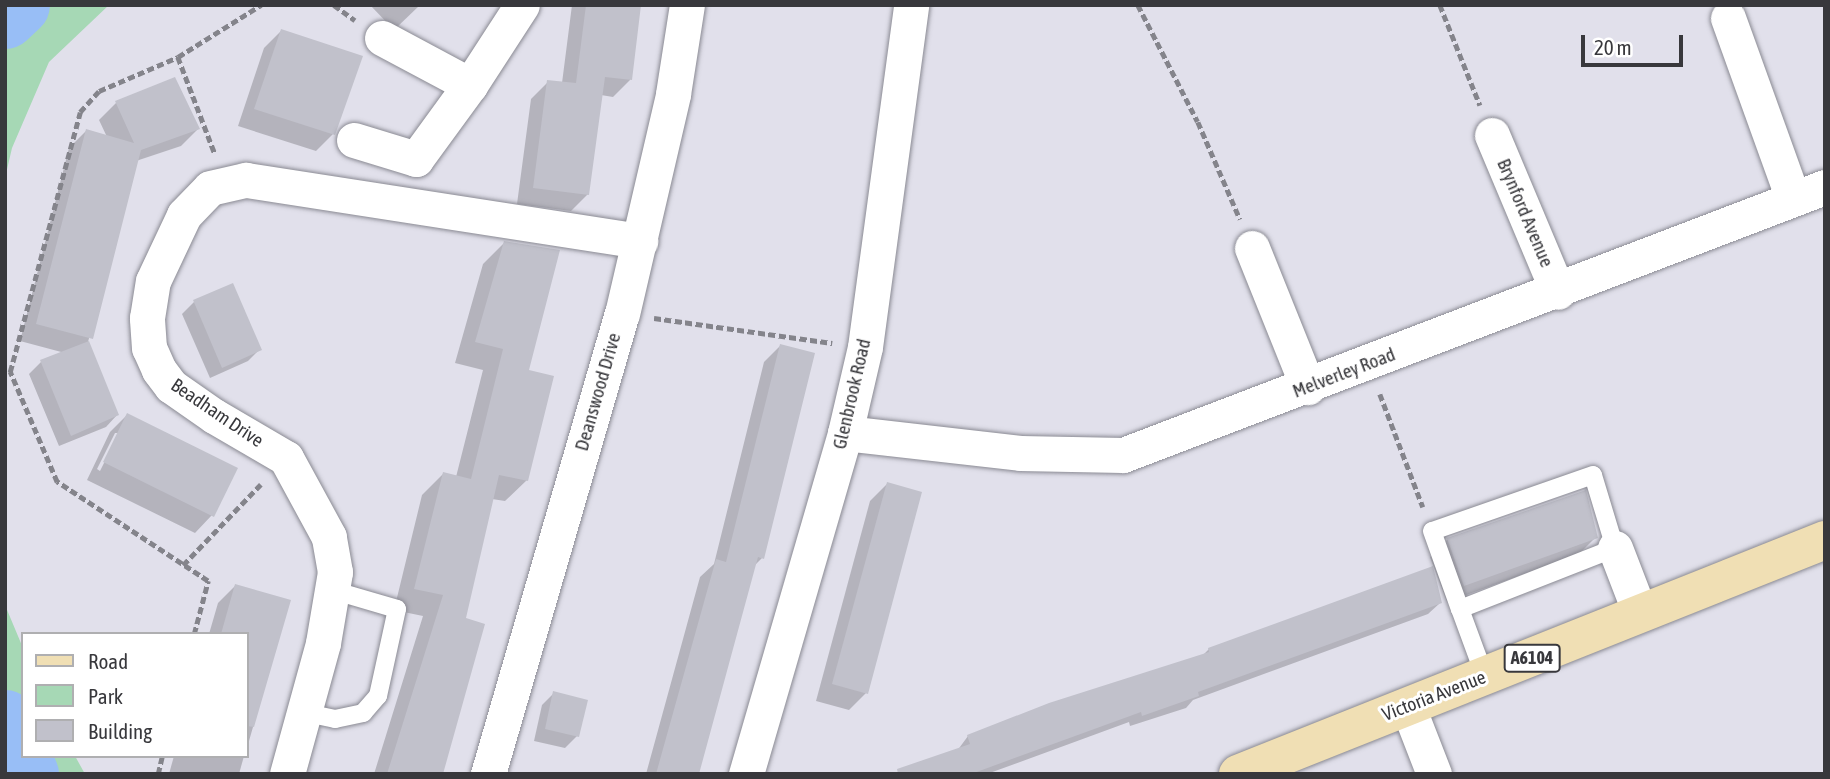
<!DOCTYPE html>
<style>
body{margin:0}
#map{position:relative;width:1830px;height:779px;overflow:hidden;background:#e1e0eb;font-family:"Asap Condensed",sans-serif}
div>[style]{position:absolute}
.green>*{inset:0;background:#a6d8b5}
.shadow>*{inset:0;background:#0003}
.river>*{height:61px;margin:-30.5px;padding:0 30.5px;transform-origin:30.5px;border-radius:30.5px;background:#98bef6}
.building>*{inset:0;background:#c1c1cb}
.path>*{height:4.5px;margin-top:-2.25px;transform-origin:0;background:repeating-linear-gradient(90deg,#84848b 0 7px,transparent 0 10.5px)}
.roads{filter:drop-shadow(0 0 2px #8a8a93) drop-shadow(0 0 2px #8a8a93)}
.lane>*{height:18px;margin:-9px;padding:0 9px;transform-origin:9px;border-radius:9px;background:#fff}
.street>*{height:35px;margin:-17.5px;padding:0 17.5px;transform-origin:17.5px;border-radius:17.5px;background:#fff}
.primary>*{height:38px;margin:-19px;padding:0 19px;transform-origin:19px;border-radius:19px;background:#f0dfb4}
span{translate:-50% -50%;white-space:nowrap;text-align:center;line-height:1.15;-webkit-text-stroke:6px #fff;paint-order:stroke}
.shield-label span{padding:2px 5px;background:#fff;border:2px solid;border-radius:5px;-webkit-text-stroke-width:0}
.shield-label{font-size:18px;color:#38383c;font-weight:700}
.street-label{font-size:19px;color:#38383c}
.frame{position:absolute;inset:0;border:7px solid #38383c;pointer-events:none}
.legend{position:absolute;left:21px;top:632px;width:228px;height:126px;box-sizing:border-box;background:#fff;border:2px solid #afafb1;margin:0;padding:9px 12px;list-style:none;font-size:21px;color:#38383c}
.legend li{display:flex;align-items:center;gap:14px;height:35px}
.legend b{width:35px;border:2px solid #afafb1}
.scale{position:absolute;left:1581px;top:35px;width:102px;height:32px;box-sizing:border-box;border:4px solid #38383c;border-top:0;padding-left:9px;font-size:21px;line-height:24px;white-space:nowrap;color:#38383c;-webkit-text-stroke:5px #fff;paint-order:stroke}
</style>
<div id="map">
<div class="green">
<div style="clip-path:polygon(5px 5px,109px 5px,49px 62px,12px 148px,5px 178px)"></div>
<div style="clip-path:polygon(5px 605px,23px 648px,23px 756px,75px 756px,85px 774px,5px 774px)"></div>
</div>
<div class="shadow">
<div style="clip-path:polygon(370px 5px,420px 5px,394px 30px)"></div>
<div style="clip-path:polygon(572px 5px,640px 5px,630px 80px,613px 97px,601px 95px,588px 194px,571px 211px,517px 204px,531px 99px,548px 82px,562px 83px)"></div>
<div style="clip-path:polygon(281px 31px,333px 134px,316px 151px,238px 126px,264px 48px)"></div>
<div style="clip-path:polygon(174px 79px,198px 129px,181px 146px,136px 161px,88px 342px,117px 415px,106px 427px,59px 446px,29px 374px,41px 362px,65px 353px,20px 341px,69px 148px,86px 131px,107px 137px,99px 120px,116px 103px)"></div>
<div style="clip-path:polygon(504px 243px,527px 480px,505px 501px,492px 499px,463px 619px,442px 774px,374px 774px,423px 616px,394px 610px,422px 495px,443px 474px,456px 477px,483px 370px,455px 363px,483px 264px)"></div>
<div style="clip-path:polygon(232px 285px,260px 349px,248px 361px,210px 378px,182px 314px,194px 302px)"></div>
<div style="clip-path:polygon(780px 346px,762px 558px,753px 567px,698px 774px,646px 774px,700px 577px,714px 564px,764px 362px)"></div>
<div style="clip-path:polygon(evenodd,127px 415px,212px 515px,195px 533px,87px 480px,110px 432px,127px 415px,115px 433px,119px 433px,100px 471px,97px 469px,115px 433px)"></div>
<div style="clip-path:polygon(887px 484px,866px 693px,849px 710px,816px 701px,870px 501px)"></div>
<div style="clip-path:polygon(1596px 537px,1579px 554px,1447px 602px,1430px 557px,1448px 539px)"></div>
<div style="clip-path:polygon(235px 586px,289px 601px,247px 748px,247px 634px,209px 634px,218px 603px)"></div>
<div style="clip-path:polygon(1440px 603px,1428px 614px,1193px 700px,1186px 708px,1130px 726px,1129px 722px,987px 774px,895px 774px,957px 751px,968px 736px,1202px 656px,1209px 649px)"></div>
<div style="clip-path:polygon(554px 693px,577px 736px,565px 748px,534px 741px,542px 705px)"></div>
<div style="clip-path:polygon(174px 756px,244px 756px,239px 774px,169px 774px)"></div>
</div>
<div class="river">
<div style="left:5px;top:18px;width:19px;rotate:-43deg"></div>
<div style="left:5px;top:720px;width:59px;rotate:66.9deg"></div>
</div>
<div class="building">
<div style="clip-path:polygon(586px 5px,641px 5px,632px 80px,605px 77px,589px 195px,533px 188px,547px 80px,576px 83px)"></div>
<div style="clip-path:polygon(281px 29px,363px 56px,335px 135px,254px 109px)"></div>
<div style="clip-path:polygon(175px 77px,200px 129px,141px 150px,93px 339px,36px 324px,86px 129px,134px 143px,115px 101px)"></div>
<div style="clip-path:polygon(504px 241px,560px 250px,529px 370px,554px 376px,528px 481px,499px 475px,466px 618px,485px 624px,443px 774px,387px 774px,443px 595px,414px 589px,443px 472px,471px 479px,503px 349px,475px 342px)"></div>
<div style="clip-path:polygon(233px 283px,262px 350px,222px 368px,193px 300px)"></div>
<div style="clip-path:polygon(89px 341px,119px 415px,71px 436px,40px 360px)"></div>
<div style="clip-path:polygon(780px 344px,815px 353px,764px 559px,758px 557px,699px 774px,656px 774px,716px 559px,726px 562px)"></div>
<div style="clip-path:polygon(127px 413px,238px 468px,214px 517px,103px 462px)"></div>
<div style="clip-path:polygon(887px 482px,922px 492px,868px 694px,832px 684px)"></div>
<div style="clip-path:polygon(1586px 490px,1598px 538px,1464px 586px,1447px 538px)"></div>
<div style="clip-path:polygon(1433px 566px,1442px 603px,1198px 692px,1199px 696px,1142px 716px,1141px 712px,971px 774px,898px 774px,897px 769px,970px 744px,967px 735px,1049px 703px,1209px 652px,1208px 648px)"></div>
<div style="clip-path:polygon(235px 584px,291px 600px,254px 727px,247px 726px,247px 634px,221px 634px)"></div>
<div style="clip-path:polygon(553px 691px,588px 700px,579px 737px,545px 729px)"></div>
</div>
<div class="path">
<div style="left:334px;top:5px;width:26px;rotate:36deg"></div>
<div style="left:1138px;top:5px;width:131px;rotate:62.9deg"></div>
<div style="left:1198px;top:122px;width:106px;rotate:66.6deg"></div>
<div style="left:1440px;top:5px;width:108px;rotate:68.2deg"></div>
<div style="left:178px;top:57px;width:104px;rotate:69.1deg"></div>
<div style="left:654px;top:318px;width:180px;rotate:8deg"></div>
<div style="left:1380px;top:394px;width:121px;rotate:69.2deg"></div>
<div style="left:183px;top:565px;width:112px;rotate:-46.1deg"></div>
<div style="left:194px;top:634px;width:55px;rotate:-75.2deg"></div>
<div style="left:208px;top:581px;width:181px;rotate:-146.7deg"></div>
<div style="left:57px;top:482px;width:120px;rotate:-113.1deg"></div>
<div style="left:10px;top:372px;width:269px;rotate:-74.9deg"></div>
<div style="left:80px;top:112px;width:28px;rotate:-48deg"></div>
<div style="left:99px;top:91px;width:86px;rotate:-23.3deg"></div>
<div style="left:178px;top:57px;width:98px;rotate:-32.1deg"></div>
<div style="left:158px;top:774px;width:18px;rotate:-77deg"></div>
</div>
<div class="roads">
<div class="lane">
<div style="left:1460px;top:609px;width:167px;rotate:-21.5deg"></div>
<div style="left:1615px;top:548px;width:76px;rotate:-106.8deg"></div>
<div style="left:1593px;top:475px;width:170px;rotate:160.8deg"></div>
<div style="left:1432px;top:531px;width:83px;rotate:70.3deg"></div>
<div style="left:1460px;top:609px;width:72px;rotate:69.8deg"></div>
<div style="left:302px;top:712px;width:34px;rotate:12deg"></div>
<div style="left:335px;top:719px;width:29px;rotate:-12deg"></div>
<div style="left:363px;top:713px;width:23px;rotate:-49deg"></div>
<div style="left:378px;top:696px;width:89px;rotate:-77.7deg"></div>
<div style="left:397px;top:609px;width:68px;rotate:-163.7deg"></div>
</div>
<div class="street">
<div style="left:1728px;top:18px;width:192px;rotate:70.2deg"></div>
<div style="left:382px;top:38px;width:100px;rotate:28.1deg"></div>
<div style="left:470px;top:85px;width:95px;rotate:-57deg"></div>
<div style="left:1492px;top:135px;width:170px;rotate:67.2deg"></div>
<div style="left:354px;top:140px;width:65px;rotate:17deg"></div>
<div style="left:416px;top:159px;width:92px;rotate:-53.9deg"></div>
<div style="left:1252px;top:248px;width:150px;rotate:68.1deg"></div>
<div style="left:845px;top:433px;width:176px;rotate:6.5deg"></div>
<div style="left:1020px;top:453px;width:103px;rotate:1.1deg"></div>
<div style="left:1123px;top:455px;width:751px;rotate:-20.9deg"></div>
<div style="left:1615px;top:548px;width:70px;rotate:69deg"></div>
<div style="left:1408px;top:707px;width:72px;rotate:68.8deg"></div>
<div style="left:287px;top:774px;width:136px;rotate:-74.6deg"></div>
<div style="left:323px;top:643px;width:72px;rotate:-80.4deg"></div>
<div style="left:335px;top:572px;width:36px;rotate:-100deg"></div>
<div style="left:329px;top:537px;width:90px;rotate:-118.6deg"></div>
<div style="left:286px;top:458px;width:83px;rotate:-149.7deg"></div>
<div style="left:214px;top:416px;width:52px;rotate:-145.1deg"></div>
<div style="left:171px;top:386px;width:20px;rotate:-127deg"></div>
<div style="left:159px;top:370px;width:24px;rotate:-114deg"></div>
<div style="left:149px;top:348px;width:30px;rotate:-94deg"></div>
<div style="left:147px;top:318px;width:37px;rotate:-81deg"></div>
<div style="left:153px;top:281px;width:73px;rotate:-64.8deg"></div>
<div style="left:184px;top:215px;width:37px;rotate:-46deg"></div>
<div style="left:210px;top:188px;width:37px;rotate:-13deg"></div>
<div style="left:246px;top:180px;width:399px;rotate:8.8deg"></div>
<div style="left:488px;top:774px;width:479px;rotate:-73.8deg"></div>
<div style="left:622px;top:314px;width:226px;rotate:-76.9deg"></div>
<div style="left:673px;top:94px;width:90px;rotate:-81.1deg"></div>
<div style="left:746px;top:774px;width:355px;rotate:-73.8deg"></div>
<div style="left:845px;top:433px;width:88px;rotate:-76.9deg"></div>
<div style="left:865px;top:347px;width:345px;rotate:-82.3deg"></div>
</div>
<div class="primary">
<div style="left:1238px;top:774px;width:632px;rotate:-21.73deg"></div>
</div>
</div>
<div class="shield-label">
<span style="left:1532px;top:658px">A6104</span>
</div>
<div class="street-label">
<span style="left:1525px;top:213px;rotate:67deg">Brynford Avenue</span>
<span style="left:1344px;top:373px;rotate:-21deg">Melverley Road</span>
<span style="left:598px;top:392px;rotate:-74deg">Deanswood Drive</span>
<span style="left:852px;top:394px;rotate:-77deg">Glenbrook Road</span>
<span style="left:217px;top:413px;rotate:34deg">Beadham Drive</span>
<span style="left:1434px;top:696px;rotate:-21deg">Victoria Avenue</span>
</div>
<div class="frame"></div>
<ul class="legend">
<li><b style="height:9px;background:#f0dfb4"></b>Road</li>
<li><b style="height:19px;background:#a6d8b5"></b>Park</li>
<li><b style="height:19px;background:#c1c1cb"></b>Building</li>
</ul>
<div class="scale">20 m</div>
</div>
